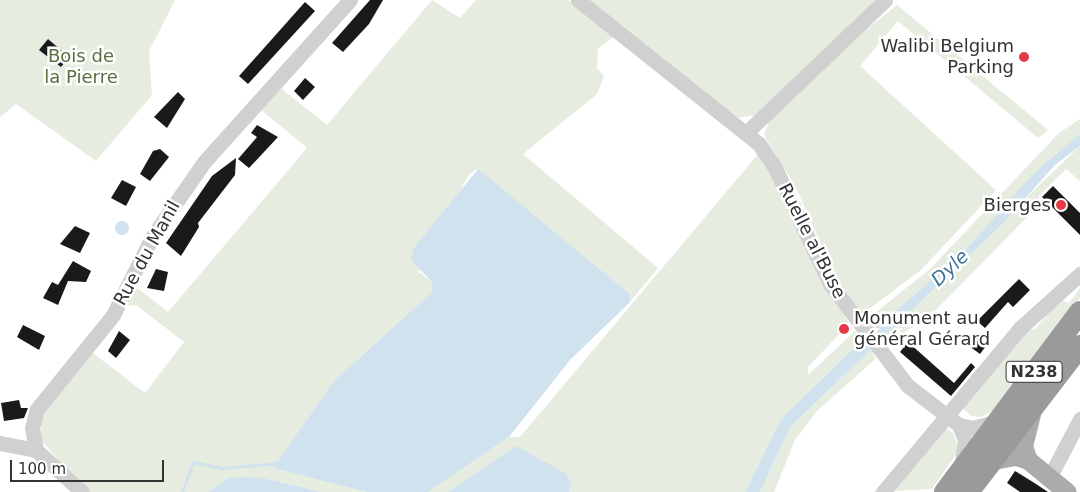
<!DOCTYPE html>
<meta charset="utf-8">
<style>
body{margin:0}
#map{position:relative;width:1080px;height:492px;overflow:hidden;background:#fff;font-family:"DejaVu Sans",sans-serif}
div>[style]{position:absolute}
.green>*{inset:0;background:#e6ecdf}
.water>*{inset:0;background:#cfe2ee}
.round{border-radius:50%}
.stream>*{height:3px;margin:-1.5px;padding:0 1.5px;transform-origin:1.5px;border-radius:1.5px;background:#cfe2ee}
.building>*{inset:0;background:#1a1a1a}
.minor>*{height:15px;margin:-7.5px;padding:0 7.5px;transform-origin:7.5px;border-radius:7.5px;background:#d0d0d0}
.major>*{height:19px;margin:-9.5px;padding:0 9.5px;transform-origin:9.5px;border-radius:9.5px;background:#ababab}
.highway>*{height:22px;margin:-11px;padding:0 11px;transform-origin:11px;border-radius:11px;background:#9a9a9a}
.dots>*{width:14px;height:14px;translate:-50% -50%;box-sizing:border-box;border:2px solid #fff;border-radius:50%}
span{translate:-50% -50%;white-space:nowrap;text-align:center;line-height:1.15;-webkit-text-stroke:5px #fff;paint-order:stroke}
.shield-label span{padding:1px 4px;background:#fff;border:1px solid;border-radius:4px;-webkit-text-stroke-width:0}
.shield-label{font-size:16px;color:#333;font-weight:700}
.poi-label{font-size:18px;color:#333}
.right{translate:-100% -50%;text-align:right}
.left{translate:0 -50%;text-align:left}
.park-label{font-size:18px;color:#56703f}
.street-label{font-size:18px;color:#333}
.water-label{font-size:19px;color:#3f7597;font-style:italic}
.scale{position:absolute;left:10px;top:460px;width:154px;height:22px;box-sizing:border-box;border:2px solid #333;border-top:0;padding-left:6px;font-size:15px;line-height:18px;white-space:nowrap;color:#333;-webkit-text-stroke:4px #fff;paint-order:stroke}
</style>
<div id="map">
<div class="green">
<div style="clip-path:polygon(0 0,175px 0,149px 51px,152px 95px,96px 161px,16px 104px,0 117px)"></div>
<div style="clip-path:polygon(432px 0,460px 18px,476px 0,568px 0,615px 36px,598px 48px,597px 68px,604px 76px,597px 94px,523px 154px,658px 268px,629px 303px,631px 295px,477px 169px,468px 176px,419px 272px,431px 281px,432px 292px,333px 382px,273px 468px,366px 492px,321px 492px,263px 478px,228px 478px,209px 492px,86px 492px,41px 440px,41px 413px,89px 350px,145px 393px,184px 342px,136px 305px,124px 306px,135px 286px,168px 312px,307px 148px,259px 108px,278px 86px,327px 125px)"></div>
<div style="clip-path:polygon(585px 0,875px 0,761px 114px,738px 118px)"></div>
<div style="clip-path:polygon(897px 5px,1048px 130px,1038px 138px,898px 21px,860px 66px,996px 190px,921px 270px,861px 315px,841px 288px,796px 188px,764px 135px,769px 122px,841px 50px)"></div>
<div style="clip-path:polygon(1080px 119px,1080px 134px,962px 254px,873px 330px,865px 321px,930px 269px,1059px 133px)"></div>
<div style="clip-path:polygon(1080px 146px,1080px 181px,1066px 169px,1039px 196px,1039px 205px,932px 314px,886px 345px,881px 339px,894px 325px)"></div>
<div style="clip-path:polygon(759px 153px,849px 324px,808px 367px,808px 375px,855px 331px,863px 339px,781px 419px,745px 492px,569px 492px,516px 446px,448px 492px,428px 492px,509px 437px,520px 437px)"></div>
<div style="clip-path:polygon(1080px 288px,1080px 298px,995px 409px,981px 417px,971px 416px,962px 408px,1023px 333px,1036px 328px,1059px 299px,1069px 303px)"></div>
<div style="clip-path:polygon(871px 349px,875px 359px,816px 412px,795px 440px,774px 492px,760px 492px,790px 427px)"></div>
<div style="clip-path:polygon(936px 420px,953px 433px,959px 450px,932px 489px,874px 492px)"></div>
</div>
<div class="water">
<div style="clip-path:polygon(1080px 134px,1080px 146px,1055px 165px,1002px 224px,881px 339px,873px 330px,962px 254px,1033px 174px)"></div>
<div style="clip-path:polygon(478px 169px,631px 295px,629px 303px,570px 360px,509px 437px,428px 492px,366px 492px,273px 468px,333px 382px,432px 292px,431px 281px,411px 260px,413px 249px)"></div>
<div class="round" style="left:115px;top:221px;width:14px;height:14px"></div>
<div style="clip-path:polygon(863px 339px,871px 349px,790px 427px,760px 492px,745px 492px,781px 419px)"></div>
<div style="clip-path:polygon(516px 446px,565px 473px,571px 482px,569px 492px,448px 492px)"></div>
<div style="clip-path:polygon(242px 477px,263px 478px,321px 492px,209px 492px,228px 478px)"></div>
</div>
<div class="stream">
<div style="left:182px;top:492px;width:32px;rotate:-70deg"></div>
<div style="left:193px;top:462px;width:30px;rotate:12deg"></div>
<div style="left:222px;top:468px;width:55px;rotate:-5.2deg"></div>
</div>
<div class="building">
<div style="clip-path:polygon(370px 0,383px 0,369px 24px,343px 52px,332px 43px)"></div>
<div style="clip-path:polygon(305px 2px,315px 11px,248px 84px,239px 76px)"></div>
<div style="clip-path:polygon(48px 39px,69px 57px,61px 67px,39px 50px)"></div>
<div style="clip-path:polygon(305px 78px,315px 87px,303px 100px,294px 91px)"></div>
<div style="clip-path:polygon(178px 92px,185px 99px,167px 128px,154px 117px)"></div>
<div style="clip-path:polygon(257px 125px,278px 137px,249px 168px,238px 159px,257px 137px,251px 133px)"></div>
<div style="clip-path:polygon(160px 149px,169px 157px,150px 181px,140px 174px,153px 151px)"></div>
<div style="clip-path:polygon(236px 158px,235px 175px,198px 223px,199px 227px,181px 256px,166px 243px,212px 176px)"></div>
<div style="clip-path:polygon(122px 180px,136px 187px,126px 206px,111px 198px)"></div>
<div style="clip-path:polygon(1053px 186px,1080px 213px,1080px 235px,1042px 197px)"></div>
<div style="clip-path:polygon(75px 226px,90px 233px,80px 253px,60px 244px)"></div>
<div style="clip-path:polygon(73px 261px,91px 271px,86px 282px,68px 281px,58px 305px,43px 298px,52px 282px,58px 285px)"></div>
<div style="clip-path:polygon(156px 269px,168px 272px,164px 291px,147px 288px)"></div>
<div style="clip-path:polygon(1019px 279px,1030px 290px,1013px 307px,1008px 302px,985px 328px,977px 321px)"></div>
<div style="clip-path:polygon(23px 325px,45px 336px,39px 350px,17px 337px)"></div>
<div style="clip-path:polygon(119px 331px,130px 340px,116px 358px,108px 351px)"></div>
<div style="clip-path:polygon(976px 337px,986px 346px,980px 354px,969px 346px)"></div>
<div style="clip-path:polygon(908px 342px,954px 383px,971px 363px,975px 367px,951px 396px,900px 352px)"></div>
<div style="clip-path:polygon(19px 400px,21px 408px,28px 408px,24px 418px,4px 421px,1px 403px)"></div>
<div style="clip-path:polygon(1015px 471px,1036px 484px,1048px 492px,1020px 492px,1007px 483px)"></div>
</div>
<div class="minor">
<div style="left:578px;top:0;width:231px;rotate:38.5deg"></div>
<div style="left:759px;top:144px;width:29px;rotate:56deg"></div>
<div style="left:775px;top:168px;width:128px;rotate:64.6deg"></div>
<div style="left:830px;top:284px;width:128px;rotate:52.6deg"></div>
<div style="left:908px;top:386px;width:64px;rotate:37.4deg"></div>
<div style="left:959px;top:425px;width:13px;rotate:13deg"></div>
<div style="left:972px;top:428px;width:27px;rotate:-15deg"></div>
<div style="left:747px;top:132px;width:191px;rotate:-43.7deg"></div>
<div style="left:959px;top:425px;width:16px;rotate:68deg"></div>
<div style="left:965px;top:440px;width:27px;rotate:98deg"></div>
<div style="left:0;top:443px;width:37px;rotate:11deg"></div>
<div style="left:1049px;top:478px;width:67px;rotate:-62.3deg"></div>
<div style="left:82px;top:492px;width:62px;rotate:-137.6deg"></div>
<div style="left:36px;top:450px;width:22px;rotate:-100deg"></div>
<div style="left:32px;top:428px;width:20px;rotate:-75deg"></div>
<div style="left:37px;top:409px;width:121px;rotate:-51deg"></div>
<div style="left:113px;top:315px;width:87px;rotate:-63.4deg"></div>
<div style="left:152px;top:237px;width:91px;rotate:-55.3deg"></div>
<div style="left:204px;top:162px;width:218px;rotate:-48deg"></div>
<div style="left:883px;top:492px;width:214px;rotate:-50.1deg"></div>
<div style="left:1020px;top:328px;width:81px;rotate:-42deg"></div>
</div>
<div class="major">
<div style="left:993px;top:460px;width:23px;rotate:-10deg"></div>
<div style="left:1016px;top:456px;width:13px;rotate:18deg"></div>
<div style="left:1028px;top:460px;width:50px;rotate:39.4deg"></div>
<div style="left:1028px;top:460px;width:15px;rotate:-110deg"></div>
<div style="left:1023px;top:446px;width:34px;rotate:-76deg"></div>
</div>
<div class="highway">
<div style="left:945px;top:492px;width:225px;rotate:-53.1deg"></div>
<div style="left:968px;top:492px;width:184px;rotate:-52.5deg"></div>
</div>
<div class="dots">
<div style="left:1024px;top:57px;background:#e63946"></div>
<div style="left:1061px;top:205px;background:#e63946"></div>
<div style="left:844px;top:329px;background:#e63946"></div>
</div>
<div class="shield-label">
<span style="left:1034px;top:372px">N238</span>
</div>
<div class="poi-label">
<span class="right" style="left:1014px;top:57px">Walibi Belgium<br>Parking</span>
<span class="right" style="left:1051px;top:205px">Bierges</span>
<span class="left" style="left:854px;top:329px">Monument au<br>général Gérard</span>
</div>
<div class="park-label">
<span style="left:81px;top:67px">Bois de<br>la Pierre</span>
</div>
<div class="street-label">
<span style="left:812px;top:241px;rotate:63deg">Ruelle al'Buse</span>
<span style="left:147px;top:253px;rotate:-61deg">Rue du Manil</span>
</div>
<div class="water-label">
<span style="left:950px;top:268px;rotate:-43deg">Dyle</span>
</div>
<div class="scale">100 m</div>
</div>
